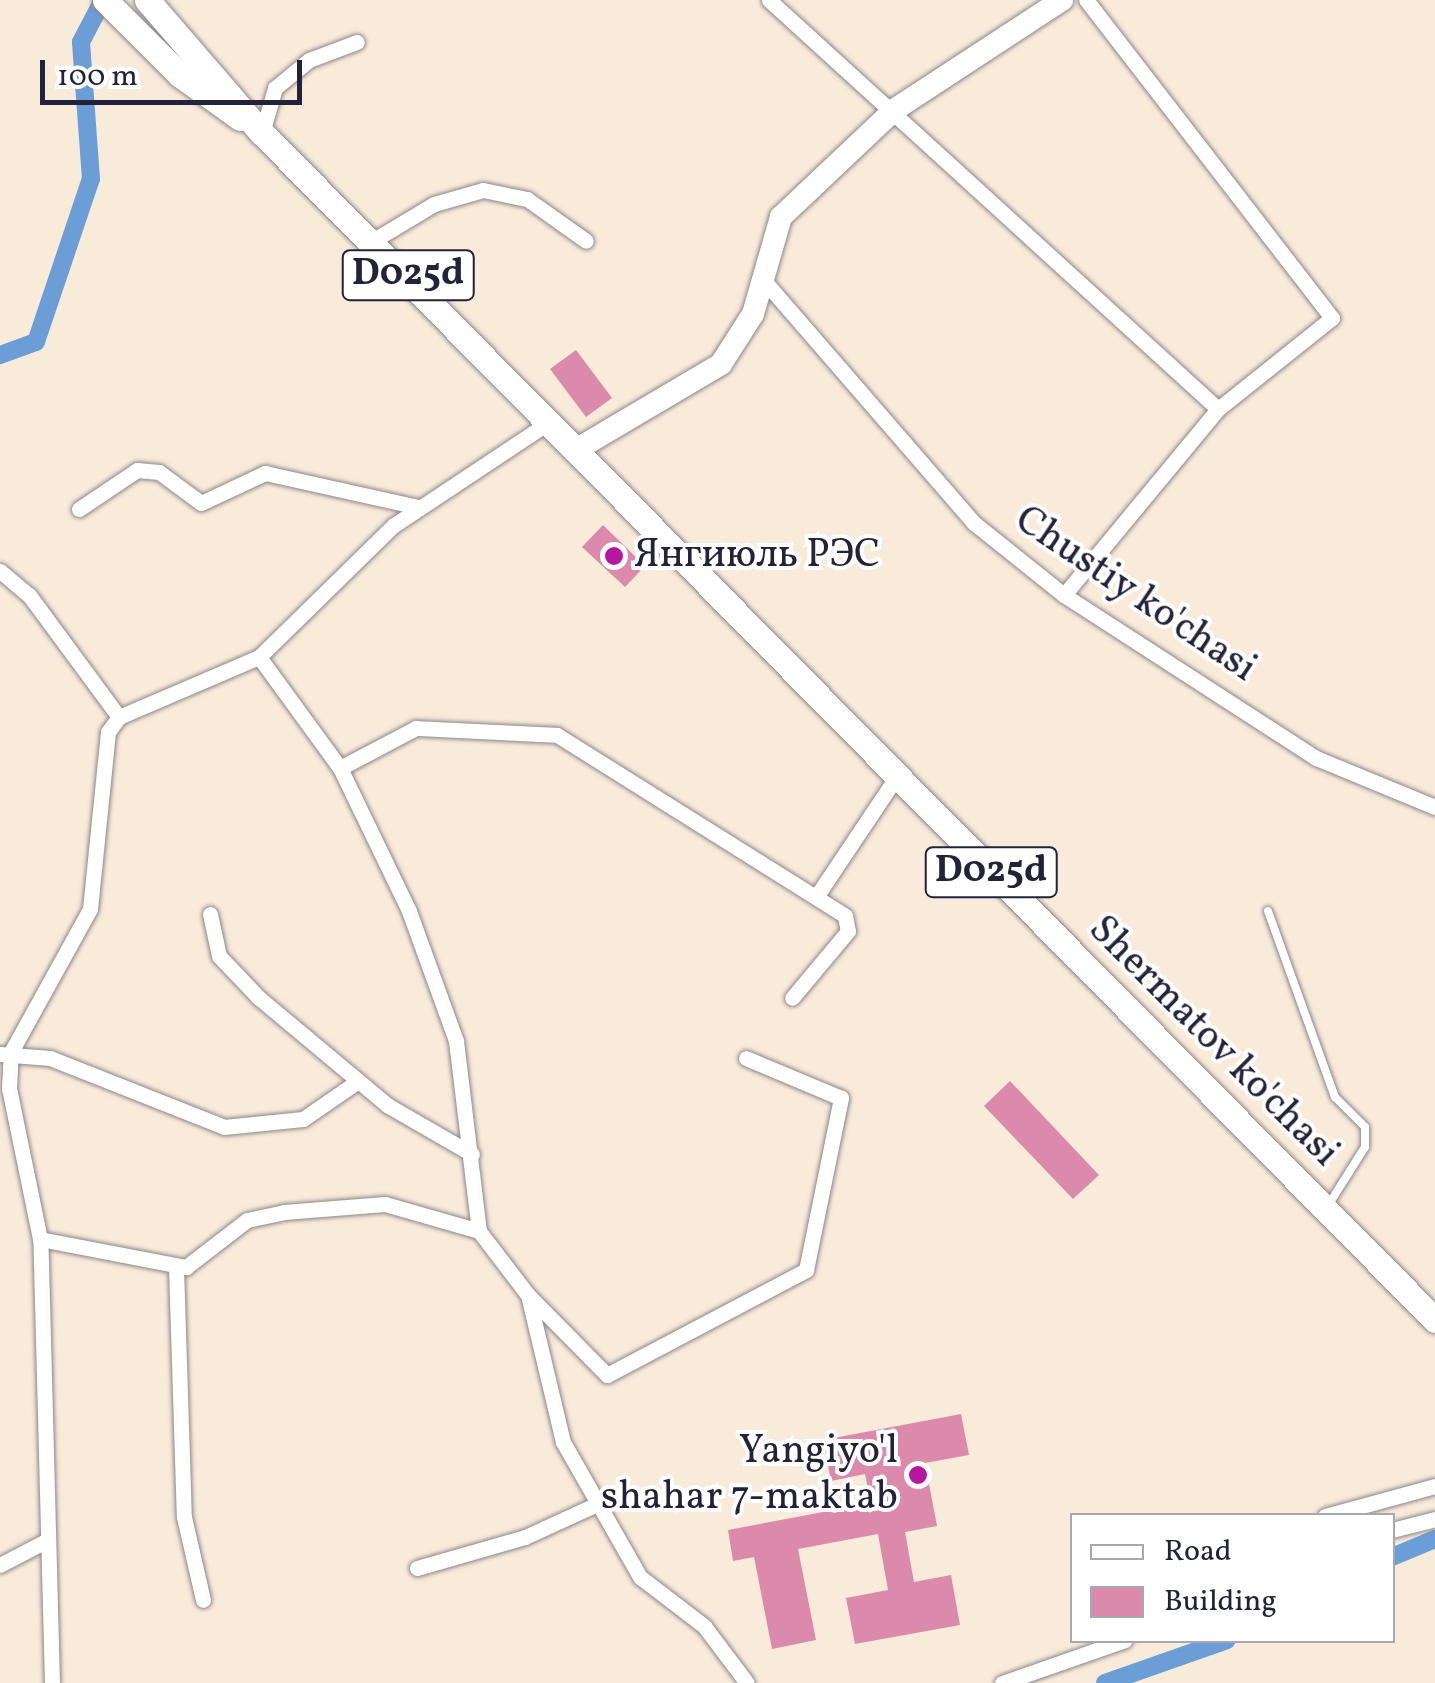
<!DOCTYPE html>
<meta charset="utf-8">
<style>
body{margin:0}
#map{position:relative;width:1435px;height:1683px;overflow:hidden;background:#f8ebd9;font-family:Vollkorn,serif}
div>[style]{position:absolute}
.canal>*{height:18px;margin:-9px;padding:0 9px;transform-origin:9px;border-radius:9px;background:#6b9dd6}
.building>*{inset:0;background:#db8aac}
.roads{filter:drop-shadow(0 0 2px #8d868a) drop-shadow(0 0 2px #8d868a)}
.lane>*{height:8px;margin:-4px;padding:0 4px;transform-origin:4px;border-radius:4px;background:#fff}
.street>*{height:15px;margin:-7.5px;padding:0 7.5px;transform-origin:7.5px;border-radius:7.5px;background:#fff}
.secondary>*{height:22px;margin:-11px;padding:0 11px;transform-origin:11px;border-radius:11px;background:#fff}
.primary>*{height:25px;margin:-12.5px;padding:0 12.5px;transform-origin:12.5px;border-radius:12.5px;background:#fff}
.dots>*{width:28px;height:28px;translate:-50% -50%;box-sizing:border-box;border:5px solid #fff;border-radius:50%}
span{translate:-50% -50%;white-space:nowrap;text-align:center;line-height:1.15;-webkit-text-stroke:8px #fff;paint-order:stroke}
.shield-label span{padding:2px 8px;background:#fff;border:2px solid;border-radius:8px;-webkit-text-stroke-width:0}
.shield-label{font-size:38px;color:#22223b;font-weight:700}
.poi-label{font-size:40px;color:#22223b}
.left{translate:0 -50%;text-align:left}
.right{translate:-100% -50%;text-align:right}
.street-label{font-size:40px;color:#22223b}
.legend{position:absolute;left:1070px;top:1513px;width:325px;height:130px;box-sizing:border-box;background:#fff;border:2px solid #a7a7b1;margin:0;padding:12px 18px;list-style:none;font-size:30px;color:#22223b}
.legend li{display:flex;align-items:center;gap:20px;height:50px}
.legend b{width:50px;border:2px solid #a7a7b1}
.scale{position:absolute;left:40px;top:60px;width:262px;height:45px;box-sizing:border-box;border:5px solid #22223b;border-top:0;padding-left:12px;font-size:30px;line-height:35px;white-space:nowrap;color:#22223b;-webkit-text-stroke:8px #fff;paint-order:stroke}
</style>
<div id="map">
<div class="canal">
<div style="left:0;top:355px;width:38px;rotate:-20deg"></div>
<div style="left:36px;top:342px;width:172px;rotate:-71.4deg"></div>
<div style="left:91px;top:179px;width:137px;rotate:-94.2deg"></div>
<div style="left:81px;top:42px;width:47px;rotate:-62.4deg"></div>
<div style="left:1392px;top:1557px;width:47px;rotate:-22.7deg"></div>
<div style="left:1105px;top:1683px;width:129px;rotate:-19.4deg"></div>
</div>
<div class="building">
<div style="clip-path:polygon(576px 350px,612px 398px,586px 417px,550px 369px)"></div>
<div style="clip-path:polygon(603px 525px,645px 566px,625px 587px,582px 547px)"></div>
<div style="clip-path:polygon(1010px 1081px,1099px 1175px,1073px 1199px,984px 1106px)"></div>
<div style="clip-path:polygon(961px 1414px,969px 1455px,925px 1463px,937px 1526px,905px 1532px,914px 1582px,951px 1575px,960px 1625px,855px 1644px,846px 1598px,888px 1590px,878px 1534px,798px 1549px,816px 1640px,772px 1649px,754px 1557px,733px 1561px,728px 1530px,871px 1503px,865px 1474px,831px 1481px,823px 1440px)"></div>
</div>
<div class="roads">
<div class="lane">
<div style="left:1268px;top:911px;width:198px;rotate:70.2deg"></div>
<div style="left:1335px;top:1097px;width:42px;rotate:45deg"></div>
<div style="left:1365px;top:1127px;width:20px;rotate:90deg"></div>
<div style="left:1365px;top:1147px;width:71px;rotate:122.3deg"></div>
</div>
<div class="street">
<div style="left:769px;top:0;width:607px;rotate:42.33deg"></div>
<div style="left:262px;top:133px;width:47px;rotate:-73.9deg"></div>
<div style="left:275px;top:88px;width:44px;rotate:-39.5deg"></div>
<div style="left:309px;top:60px;width:51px;rotate:-20.6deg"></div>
<div style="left:374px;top:240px;width:70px;rotate:-31deg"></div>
<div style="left:434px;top:204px;width:51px;rotate:-15.9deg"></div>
<div style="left:483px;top:190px;width:45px;rotate:11.6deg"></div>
<div style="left:527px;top:199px;width:72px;rotate:35.4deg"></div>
<div style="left:766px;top:283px;width:318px;rotate:49.1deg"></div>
<div style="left:974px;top:523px;width:115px;rotate:38.7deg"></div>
<div style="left:1064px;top:595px;width:300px;rotate:32.9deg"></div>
<div style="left:1316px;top:758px;width:129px;rotate:22.4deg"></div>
<div style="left:79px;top:509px;width:70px;rotate:-33.9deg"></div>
<div style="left:137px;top:470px;width:22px;rotate:5deg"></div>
<div style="left:159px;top:472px;width:52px;rotate:36.4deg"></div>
<div style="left:201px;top:503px;width:71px;rotate:-25.1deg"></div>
<div style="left:265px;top:473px;width:157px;rotate:12.5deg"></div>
<div style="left:0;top:571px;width:38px;rotate:40deg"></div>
<div style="left:29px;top:595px;width:152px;rotate:53.6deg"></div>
<div style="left:1064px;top:595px;width:241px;rotate:-50.4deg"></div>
<div style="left:1218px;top:409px;width:146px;rotate:-38.6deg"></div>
<div style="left:1332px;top:318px;width:402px;rotate:-127.7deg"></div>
<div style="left:259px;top:657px;width:137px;rotate:53.9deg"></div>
<div style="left:340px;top:768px;width:159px;rotate:64.2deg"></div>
<div style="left:409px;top:911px;width:138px;rotate:70.1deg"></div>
<div style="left:456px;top:1041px;width:191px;rotate:83.1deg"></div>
<div style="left:479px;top:1231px;width:81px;rotate:52.6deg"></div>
<div style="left:528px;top:1295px;width:151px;rotate:76.6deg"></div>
<div style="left:563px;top:1442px;width:155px;rotate:60.3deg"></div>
<div style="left:640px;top:1577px;width:81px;rotate:37.4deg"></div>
<div style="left:704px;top:1626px;width:71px;rotate:53deg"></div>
<div style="left:340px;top:768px;width:86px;rotate:-27.8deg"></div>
<div style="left:416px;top:728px;width:141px;rotate:2.8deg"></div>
<div style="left:557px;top:735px;width:340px;rotate:32.1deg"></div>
<div style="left:845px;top:916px;width:15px;rotate:79deg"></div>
<div style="left:848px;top:931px;width:87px;rotate:129.9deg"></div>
<div style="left:816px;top:897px;width:146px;rotate:-56.2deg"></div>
<div style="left:210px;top:914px;width:43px;rotate:77.9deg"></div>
<div style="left:219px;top:956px;width:57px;rotate:46.4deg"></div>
<div style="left:258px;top:997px;width:168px;rotate:39.9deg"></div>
<div style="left:387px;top:1105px;width:98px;rotate:30deg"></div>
<div style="left:0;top:1054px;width:50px;rotate:4.6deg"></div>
<div style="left:50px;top:1058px;width:187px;rotate:21.6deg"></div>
<div style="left:224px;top:1127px;width:79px;rotate:-5.8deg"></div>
<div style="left:303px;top:1119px;width:67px;rotate:-34.6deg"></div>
<div style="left:40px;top:1239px;width:149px;rotate:10.9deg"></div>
<div style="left:186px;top:1267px;width:77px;rotate:-37.6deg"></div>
<div style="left:247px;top:1220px;width:38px;rotate:-12deg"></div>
<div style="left:284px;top:1212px;width:101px;rotate:-4.5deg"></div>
<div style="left:385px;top:1204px;width:98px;rotate:16deg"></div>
<div style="left:176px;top:1267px;width:250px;rotate:88.2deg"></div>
<div style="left:184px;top:1517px;width:85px;rotate:77.1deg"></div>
<div style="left:529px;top:1296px;width:111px;rotate:45.4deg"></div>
<div style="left:607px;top:1375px;width:225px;rotate:-27.8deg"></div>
<div style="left:806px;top:1270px;width:176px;rotate:-78.5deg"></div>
<div style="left:841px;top:1098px;width:103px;rotate:-157.2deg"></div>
<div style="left:1325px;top:1516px;width:114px;rotate:-15.3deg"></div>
<div style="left:1392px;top:1530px;width:44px;rotate:-14.3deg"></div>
<div style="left:0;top:1565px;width:52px;rotate:-27.6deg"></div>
<div style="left:417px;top:1568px;width:112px;rotate:-16deg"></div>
<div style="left:525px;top:1537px;width:77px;rotate:-24.6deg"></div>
<div style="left:52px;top:1683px;width:444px;rotate:-91.5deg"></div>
<div style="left:40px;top:1239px;width:154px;rotate:-101.6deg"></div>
<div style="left:9px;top:1088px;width:36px;rotate:-87deg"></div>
<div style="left:11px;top:1052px;width:163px;rotate:-61.1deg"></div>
<div style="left:90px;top:909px;width:178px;rotate:-84.2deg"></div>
<div style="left:108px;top:732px;width:19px;rotate:-54deg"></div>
<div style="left:119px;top:717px;width:152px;rotate:-23.2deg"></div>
<div style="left:259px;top:657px;width:189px;rotate:-44.4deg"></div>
<div style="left:394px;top:525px;width:186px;rotate:-33.6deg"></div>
<div style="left:1002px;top:1683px;width:130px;rotate:-19.3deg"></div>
</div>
<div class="secondary">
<div style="left:574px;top:451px;width:171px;rotate:-30.6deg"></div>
<div style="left:721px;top:364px;width:59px;rotate:-57.4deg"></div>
<div style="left:753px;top:314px;width:101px;rotate:-73.9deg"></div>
<div style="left:781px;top:217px;width:156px;rotate:-43.4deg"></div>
<div style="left:894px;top:110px;width:201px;rotate:-33.2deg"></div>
</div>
<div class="primary">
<div style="left:105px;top:0;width:105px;rotate:45deg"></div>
<div style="left:179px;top:74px;width:75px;rotate:35.8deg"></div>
<div style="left:147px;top:0;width:176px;rotate:49.2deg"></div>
<div style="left:262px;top:133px;width:1669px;rotate:45.34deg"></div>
</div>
</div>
<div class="dots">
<div style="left:614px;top:556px;background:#b5179e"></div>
<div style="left:918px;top:1475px;background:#b5179e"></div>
</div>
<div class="shield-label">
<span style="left:408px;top:275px">D025d</span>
<span style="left:991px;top:872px">D025d</span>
</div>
<div class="poi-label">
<span class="left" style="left:634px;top:556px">Янгиюль РЭС</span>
<span class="right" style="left:898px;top:1475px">Yangiyo'l<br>shahar 7-maktab</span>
</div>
<div class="street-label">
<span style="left:1135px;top:595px;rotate:34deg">Chustiy ko'chasi</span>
<span style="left:1213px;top:1042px;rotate:45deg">Shermatov ko'chasi</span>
</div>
<ul class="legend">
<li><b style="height:12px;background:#fff"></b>Road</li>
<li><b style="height:28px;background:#db8aac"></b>Building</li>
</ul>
<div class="scale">100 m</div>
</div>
